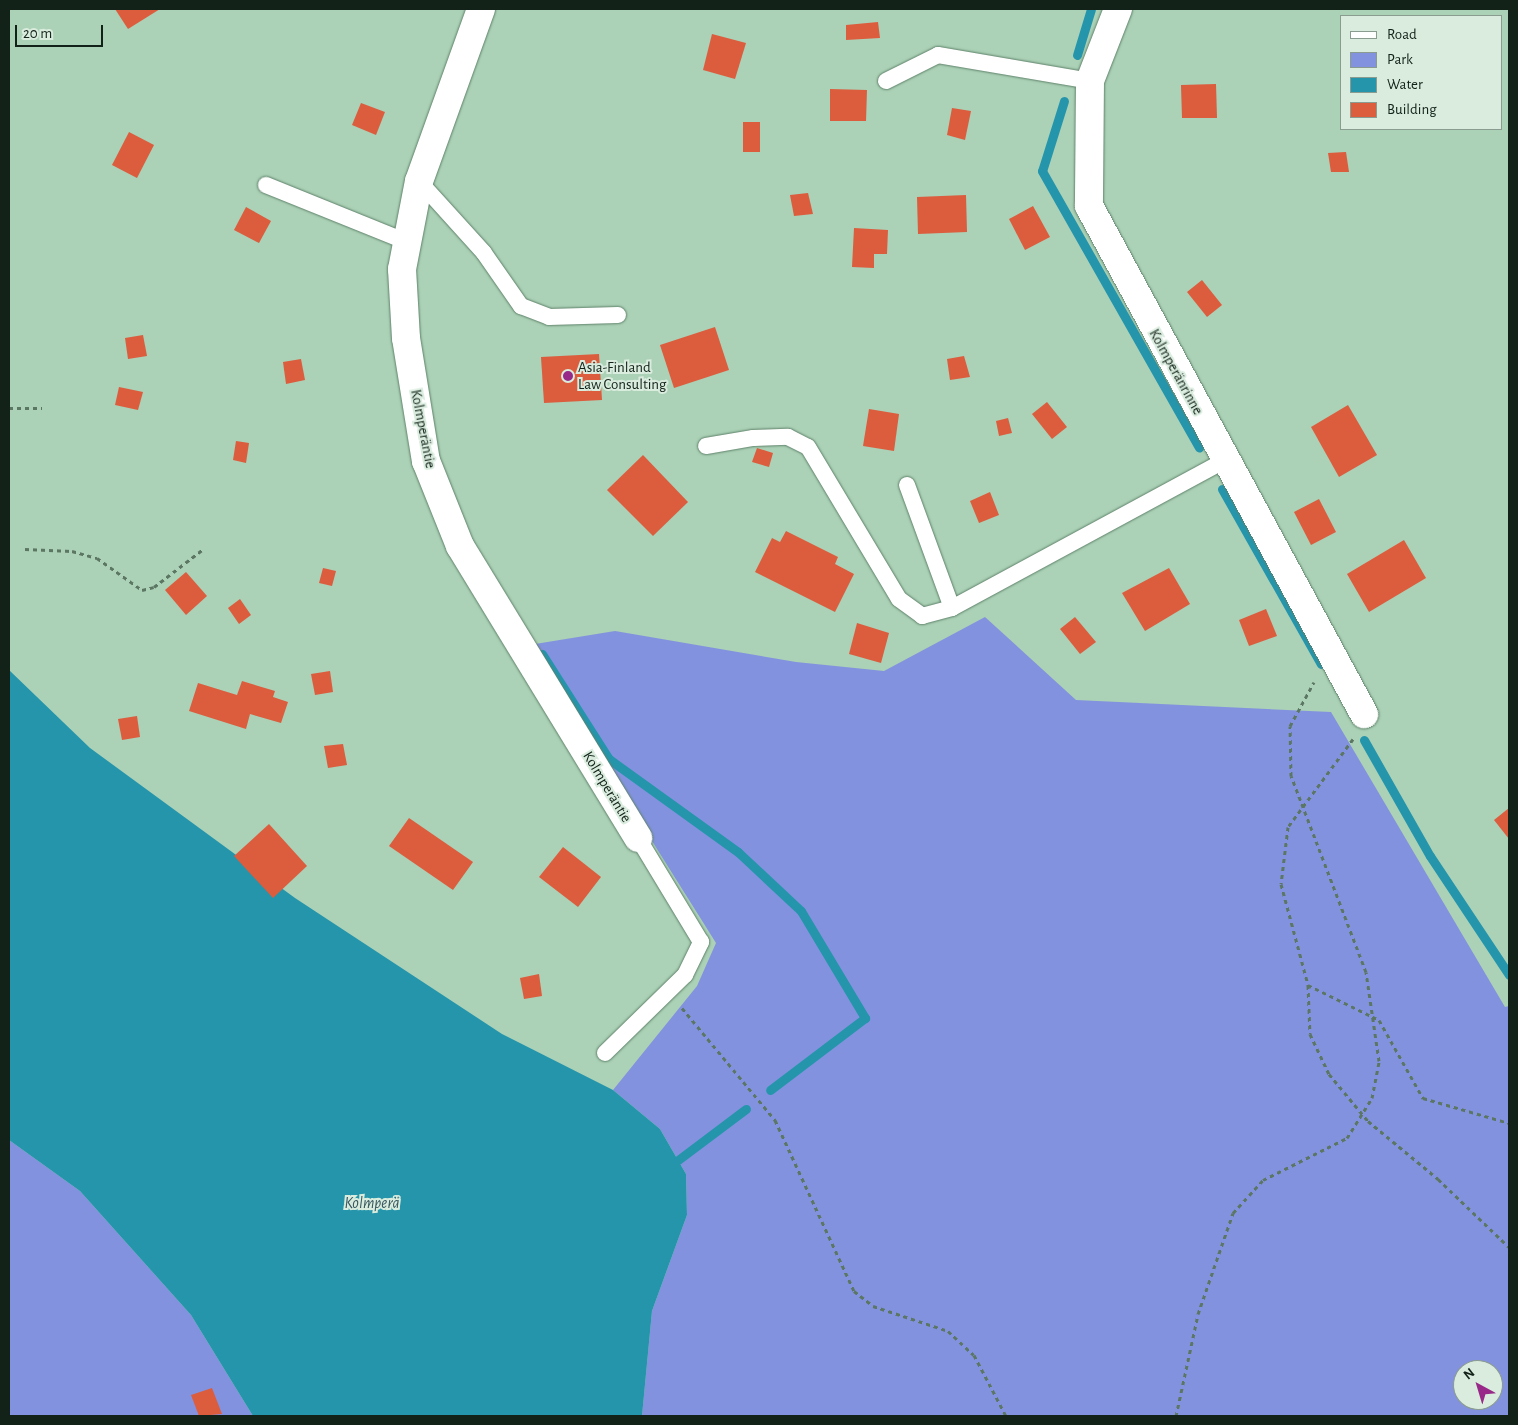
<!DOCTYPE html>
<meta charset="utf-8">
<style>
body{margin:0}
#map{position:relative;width:1518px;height:1425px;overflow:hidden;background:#abd1b6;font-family:"Alegreya Sans",sans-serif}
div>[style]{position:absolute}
.green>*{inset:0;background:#8392de}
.water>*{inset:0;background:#2595ac}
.stream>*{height:9px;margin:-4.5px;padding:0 4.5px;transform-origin:4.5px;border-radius:4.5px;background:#2595ac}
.building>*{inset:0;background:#dc5c3e}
.path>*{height:3px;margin-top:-1.5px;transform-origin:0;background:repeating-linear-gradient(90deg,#5c7664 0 4px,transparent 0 8px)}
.roads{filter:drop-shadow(0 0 1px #5e826a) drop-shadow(0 0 1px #5e826a)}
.lane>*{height:16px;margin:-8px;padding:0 8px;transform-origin:8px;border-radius:8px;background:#fff}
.street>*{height:28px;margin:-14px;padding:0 14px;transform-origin:14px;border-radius:14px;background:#fff}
.dots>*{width:14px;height:14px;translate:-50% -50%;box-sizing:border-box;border:2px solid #d9ecde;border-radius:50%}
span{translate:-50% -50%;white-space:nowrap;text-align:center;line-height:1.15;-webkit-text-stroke:4px #d9ecde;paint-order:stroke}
.poi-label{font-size:15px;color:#132218}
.left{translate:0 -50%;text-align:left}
.street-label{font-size:15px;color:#132218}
.water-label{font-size:16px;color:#38575f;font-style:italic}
.frame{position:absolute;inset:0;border:10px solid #132218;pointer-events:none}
.legend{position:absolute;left:1340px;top:15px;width:162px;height:115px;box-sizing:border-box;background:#d9ecde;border:1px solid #8a9b8f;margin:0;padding:6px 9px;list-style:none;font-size:15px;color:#132218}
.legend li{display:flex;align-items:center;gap:10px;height:25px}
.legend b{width:25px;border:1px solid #8a9b8f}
.north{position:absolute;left:1453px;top:1360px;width:50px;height:50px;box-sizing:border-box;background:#d9ecde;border:1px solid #8a9b8f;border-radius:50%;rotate:321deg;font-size:14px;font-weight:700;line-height:20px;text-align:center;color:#132218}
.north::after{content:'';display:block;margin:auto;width:18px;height:22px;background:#992988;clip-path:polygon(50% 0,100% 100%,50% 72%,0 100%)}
.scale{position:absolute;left:15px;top:25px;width:88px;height:22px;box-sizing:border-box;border:2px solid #132218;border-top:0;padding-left:6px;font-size:15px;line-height:18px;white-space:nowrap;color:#132218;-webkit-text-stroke:4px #d9ecde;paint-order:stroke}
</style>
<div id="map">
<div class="green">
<div style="clip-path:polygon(evenodd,985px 617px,1076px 700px,1331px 712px,1505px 1007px,1509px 1006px,1509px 1416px,642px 1416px,652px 1311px,687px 1215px,686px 1174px,660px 1129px,613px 1090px,697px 986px,716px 943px,529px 645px,615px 631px,796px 662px,884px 671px,985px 617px,1463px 1370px,1493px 1370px,1493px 1400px,1463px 1400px,1463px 1370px)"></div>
<div style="clip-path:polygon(9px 1140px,80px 1191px,191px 1315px,253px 1416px,9px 1416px)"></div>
</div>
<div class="water">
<div style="clip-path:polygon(9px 670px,90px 748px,295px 898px,502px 1034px,613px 1090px,660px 1129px,686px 1174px,687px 1215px,652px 1311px,642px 1416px,253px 1416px,191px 1315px,80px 1191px,9px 1140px)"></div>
</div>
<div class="stream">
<div style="left:1077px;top:55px;width:48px;rotate:-73.1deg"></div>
<div style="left:1064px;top:101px;width:73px;rotate:107.4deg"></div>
<div style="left:1042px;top:171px;width:318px;rotate:60.4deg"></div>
<div style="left:1222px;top:489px;width:201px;rotate:60.5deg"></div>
<div style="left:542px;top:654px;width:125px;rotate:57.5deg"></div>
<div style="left:609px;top:759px;width:159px;rotate:35.8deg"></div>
<div style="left:738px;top:852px;width:86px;rotate:43.1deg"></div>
<div style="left:801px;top:911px;width:125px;rotate:59.1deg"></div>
<div style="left:865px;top:1018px;width:119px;rotate:142.8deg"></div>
<div style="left:1364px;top:740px;width:133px;rotate:60.4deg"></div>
<div style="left:1430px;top:856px;width:143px;rotate:56.4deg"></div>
<div style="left:678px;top:1160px;width:85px;rotate:-36.9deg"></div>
</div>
<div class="building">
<div style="clip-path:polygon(115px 9px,160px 9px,128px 29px)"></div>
<div style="clip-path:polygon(878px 22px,880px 38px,846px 40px,846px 25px)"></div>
<div style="clip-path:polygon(712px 34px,746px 43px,735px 79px,703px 70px)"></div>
<div style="clip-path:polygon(1216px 84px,1217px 118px,1182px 118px,1181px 85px)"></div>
<div style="clip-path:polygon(830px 89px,867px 90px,866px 121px,830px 121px)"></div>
<div style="clip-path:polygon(361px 103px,385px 112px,376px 135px,352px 125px)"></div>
<div style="clip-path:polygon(952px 108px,971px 111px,965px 140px,947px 135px)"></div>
<div style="clip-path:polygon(743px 122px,760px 122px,760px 152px,743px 152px)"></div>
<div style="clip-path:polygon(129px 132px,154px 145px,137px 178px,112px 165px)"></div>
<div style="clip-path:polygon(1346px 152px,1349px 172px,1331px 172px,1328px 153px)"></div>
<div style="clip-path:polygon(808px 193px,813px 214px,794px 216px,790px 195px)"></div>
<div style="clip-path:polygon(966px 195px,967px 232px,918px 234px,917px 197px)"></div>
<div style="clip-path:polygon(1033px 206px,1050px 237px,1025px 250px,1009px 219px)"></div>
<div style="clip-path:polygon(246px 207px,271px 221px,259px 243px,234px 230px)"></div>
<div style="clip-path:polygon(854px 228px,888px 230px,887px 254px,874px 254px,874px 268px,852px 267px)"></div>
<div style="clip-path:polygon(1202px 280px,1222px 305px,1207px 317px,1187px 292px)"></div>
<div style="clip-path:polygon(715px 327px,729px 370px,674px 388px,660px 345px)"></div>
<div style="clip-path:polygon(143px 335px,147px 356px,128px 359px,125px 338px)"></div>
<div style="clip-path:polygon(599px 354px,602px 400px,544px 403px,541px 357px)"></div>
<div style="clip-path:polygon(964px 356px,970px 377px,950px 380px,947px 359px)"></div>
<div style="clip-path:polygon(301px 359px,305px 380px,286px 384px,283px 362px)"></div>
<div style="clip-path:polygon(119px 387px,143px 392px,138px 410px,115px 405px)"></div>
<div style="clip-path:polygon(1047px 402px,1067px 427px,1052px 439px,1032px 414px)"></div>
<div style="clip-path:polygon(1348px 405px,1377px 455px,1339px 477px,1311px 427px)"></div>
<div style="clip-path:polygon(869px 409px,899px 414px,894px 451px,863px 446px)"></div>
<div style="clip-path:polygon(1008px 418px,1012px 433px,999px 436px,996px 421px)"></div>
<div style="clip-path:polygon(236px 441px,249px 443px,246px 463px,233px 460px)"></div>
<div style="clip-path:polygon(757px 448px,773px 453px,769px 467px,752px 462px)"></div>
<div style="clip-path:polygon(643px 455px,688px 502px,653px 536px,607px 490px)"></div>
<div style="clip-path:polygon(990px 492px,999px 515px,979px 523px,970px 501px)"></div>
<div style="clip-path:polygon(1319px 499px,1336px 532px,1311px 545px,1294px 512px)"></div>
<div style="clip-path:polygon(786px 531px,838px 557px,835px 564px,854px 574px,835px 612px,755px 572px,772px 538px,780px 542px)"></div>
<div style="clip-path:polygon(1404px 540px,1426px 578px,1369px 612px,1347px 574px)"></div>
<div style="clip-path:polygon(323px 568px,336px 571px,332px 586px,319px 583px)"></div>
<div style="clip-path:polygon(1169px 568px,1190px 604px,1145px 631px,1122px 593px)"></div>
<div style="clip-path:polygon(186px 572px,207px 596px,186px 615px,165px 590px)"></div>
<div style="clip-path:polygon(240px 599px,251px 615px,239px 624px,228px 608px)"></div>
<div style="clip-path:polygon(1266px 609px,1277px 636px,1249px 646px,1239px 620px)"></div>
<div style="clip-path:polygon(1075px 617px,1096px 642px,1080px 654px,1060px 629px)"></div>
<div style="clip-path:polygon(857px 623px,889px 633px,881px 663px,849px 654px)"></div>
<div style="clip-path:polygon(330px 671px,333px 692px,315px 695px,311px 674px)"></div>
<div style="clip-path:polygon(242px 681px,275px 691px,273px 697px,288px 702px,281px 723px,250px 714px,246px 729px,189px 711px,198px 683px,237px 695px)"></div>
<div style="clip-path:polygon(137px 716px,140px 737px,122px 740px,118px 719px)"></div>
<div style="clip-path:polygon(343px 744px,347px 765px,328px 768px,324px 746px)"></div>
<div style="clip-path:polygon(1509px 808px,1509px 839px,1494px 820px)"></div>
<div style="clip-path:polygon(409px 818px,473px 862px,453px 890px,389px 846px)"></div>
<div style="clip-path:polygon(269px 824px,307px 866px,273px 898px,234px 856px)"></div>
<div style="clip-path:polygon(563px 847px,601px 877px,578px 907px,539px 877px)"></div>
<div style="clip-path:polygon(539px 974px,542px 996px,524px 999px,520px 978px)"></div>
<div style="clip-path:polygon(212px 1388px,222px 1414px,199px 1416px,191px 1395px)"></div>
</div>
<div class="path">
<div style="left:9px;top:408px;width:33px"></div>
<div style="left:25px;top:549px;width:47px;rotate:2.4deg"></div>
<div style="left:72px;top:551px;width:26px;rotate:16deg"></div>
<div style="left:97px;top:558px;width:55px;rotate:35.4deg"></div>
<div style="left:142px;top:590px;width:12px;rotate:-14deg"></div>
<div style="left:154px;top:587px;width:61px;rotate:-37.6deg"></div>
<div style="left:1353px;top:739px;width:109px;rotate:126.5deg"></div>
<div style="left:1288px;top:827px;width:57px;rotate:97deg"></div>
<div style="left:1281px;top:884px;width:105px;rotate:75deg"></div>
<div style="left:1308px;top:985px;width:79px;rotate:26.2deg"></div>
<div style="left:1379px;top:1020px;width:90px;rotate:60.6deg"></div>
<div style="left:1423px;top:1098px;width:90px;rotate:16.2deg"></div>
<div style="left:1308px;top:985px;width:49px;rotate:87.7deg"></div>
<div style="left:1310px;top:1034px;width:44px;rotate:64.6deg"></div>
<div style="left:1329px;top:1074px;width:61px;rotate:50.3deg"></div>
<div style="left:1368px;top:1121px;width:91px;rotate:39.6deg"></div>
<div style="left:1438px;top:1179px;width:98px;rotate:43.8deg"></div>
<div style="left:682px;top:1008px;width:146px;rotate:50.3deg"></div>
<div style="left:775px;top:1120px;width:188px;rotate:65.2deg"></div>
<div style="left:854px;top:1291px;width:24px;rotate:38deg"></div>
<div style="left:873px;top:1306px;width:79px;rotate:18.4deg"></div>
<div style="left:948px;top:1331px;width:35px;rotate:43deg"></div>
<div style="left:974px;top:1355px;width:69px;rotate:62.3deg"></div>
<div style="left:1176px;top:1416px;width:104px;rotate:-77.8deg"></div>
<div style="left:1198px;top:1314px;width:107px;rotate:-70.9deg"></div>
<div style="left:1233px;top:1213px;width:45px;rotate:-47.7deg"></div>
<div style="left:1263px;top:1180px;width:94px;rotate:-26.6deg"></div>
<div style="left:1347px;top:1138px;width:47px;rotate:-58deg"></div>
<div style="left:1372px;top:1098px;width:38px;rotate:-79deg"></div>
<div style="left:1379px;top:1061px;width:90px;rotate:-98.3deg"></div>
<div style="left:1366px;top:972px;width:210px;rotate:-110.9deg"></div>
<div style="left:1291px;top:776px;width:50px;rotate:-91.1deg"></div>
<div style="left:1290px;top:726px;width:50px;rotate:-61.4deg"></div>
</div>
<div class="roads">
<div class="lane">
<div style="left:886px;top:81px;width:58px;rotate:-26.6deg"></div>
<div style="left:938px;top:55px;width:154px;rotate:9.7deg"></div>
<div style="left:419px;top:181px;width:97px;rotate:47.9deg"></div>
<div style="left:484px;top:253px;width:65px;rotate:55.1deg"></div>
<div style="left:521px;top:306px;width:30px;rotate:21deg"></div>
<div style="left:549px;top:317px;width:69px;rotate:-1.7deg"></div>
<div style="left:266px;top:185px;width:152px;rotate:22deg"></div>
<div style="left:706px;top:446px;width:48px;rotate:-9.7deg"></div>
<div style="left:753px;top:438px;width:35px;rotate:-2deg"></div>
<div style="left:788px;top:437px;width:22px;rotate:27deg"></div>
<div style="left:808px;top:447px;width:177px;rotate:59.1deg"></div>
<div style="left:899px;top:599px;width:29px;rotate:36deg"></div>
<div style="left:922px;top:616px;width:31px;rotate:-15deg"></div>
<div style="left:952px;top:608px;width:311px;rotate:-28.4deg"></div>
<div style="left:907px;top:485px;width:131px;rotate:69.9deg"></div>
<div style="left:605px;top:1053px;width:112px;rotate:-44.3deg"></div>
<div style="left:685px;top:975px;width:37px;rotate:-64deg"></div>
<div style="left:701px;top:942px;width:122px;rotate:-121.2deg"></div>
</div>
<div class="street">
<div style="left:481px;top:9px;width:183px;rotate:109.8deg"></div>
<div style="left:419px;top:181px;width:90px;rotate:100.9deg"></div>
<div style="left:402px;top:269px;width:69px;rotate:86.7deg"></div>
<div style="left:406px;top:338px;width:125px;rotate:80.8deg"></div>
<div style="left:426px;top:461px;width:92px;rotate:68.2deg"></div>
<div style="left:460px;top:546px;width:342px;rotate:58.6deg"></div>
<div style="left:1118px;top:9px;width:77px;rotate:111.3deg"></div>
<div style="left:1090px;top:81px;width:125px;rotate:90.5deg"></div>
<div style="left:1089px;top:206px;width:578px;rotate:61.57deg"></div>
</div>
</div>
<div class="dots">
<div style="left:568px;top:376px;background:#992988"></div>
</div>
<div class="poi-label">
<span class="left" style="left:578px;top:376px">Asia-Finland<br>Law Consulting</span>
</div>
<div class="street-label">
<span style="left:1176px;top:372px;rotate:61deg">Kolmperänrinne</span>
<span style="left:423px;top:429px;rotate:79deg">Kolmperäntie</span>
<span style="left:607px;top:787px;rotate:59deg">Kolmperäntie</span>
</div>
<div class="water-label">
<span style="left:372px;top:1203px">Kolmperä</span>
</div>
<div class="frame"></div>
<ul class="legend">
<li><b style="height:6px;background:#fff"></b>Road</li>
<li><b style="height:14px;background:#8392de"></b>Park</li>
<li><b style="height:14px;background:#2595ac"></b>Water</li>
<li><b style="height:14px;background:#dc5c3e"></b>Building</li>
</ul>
<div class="north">N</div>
<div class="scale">20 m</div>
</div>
